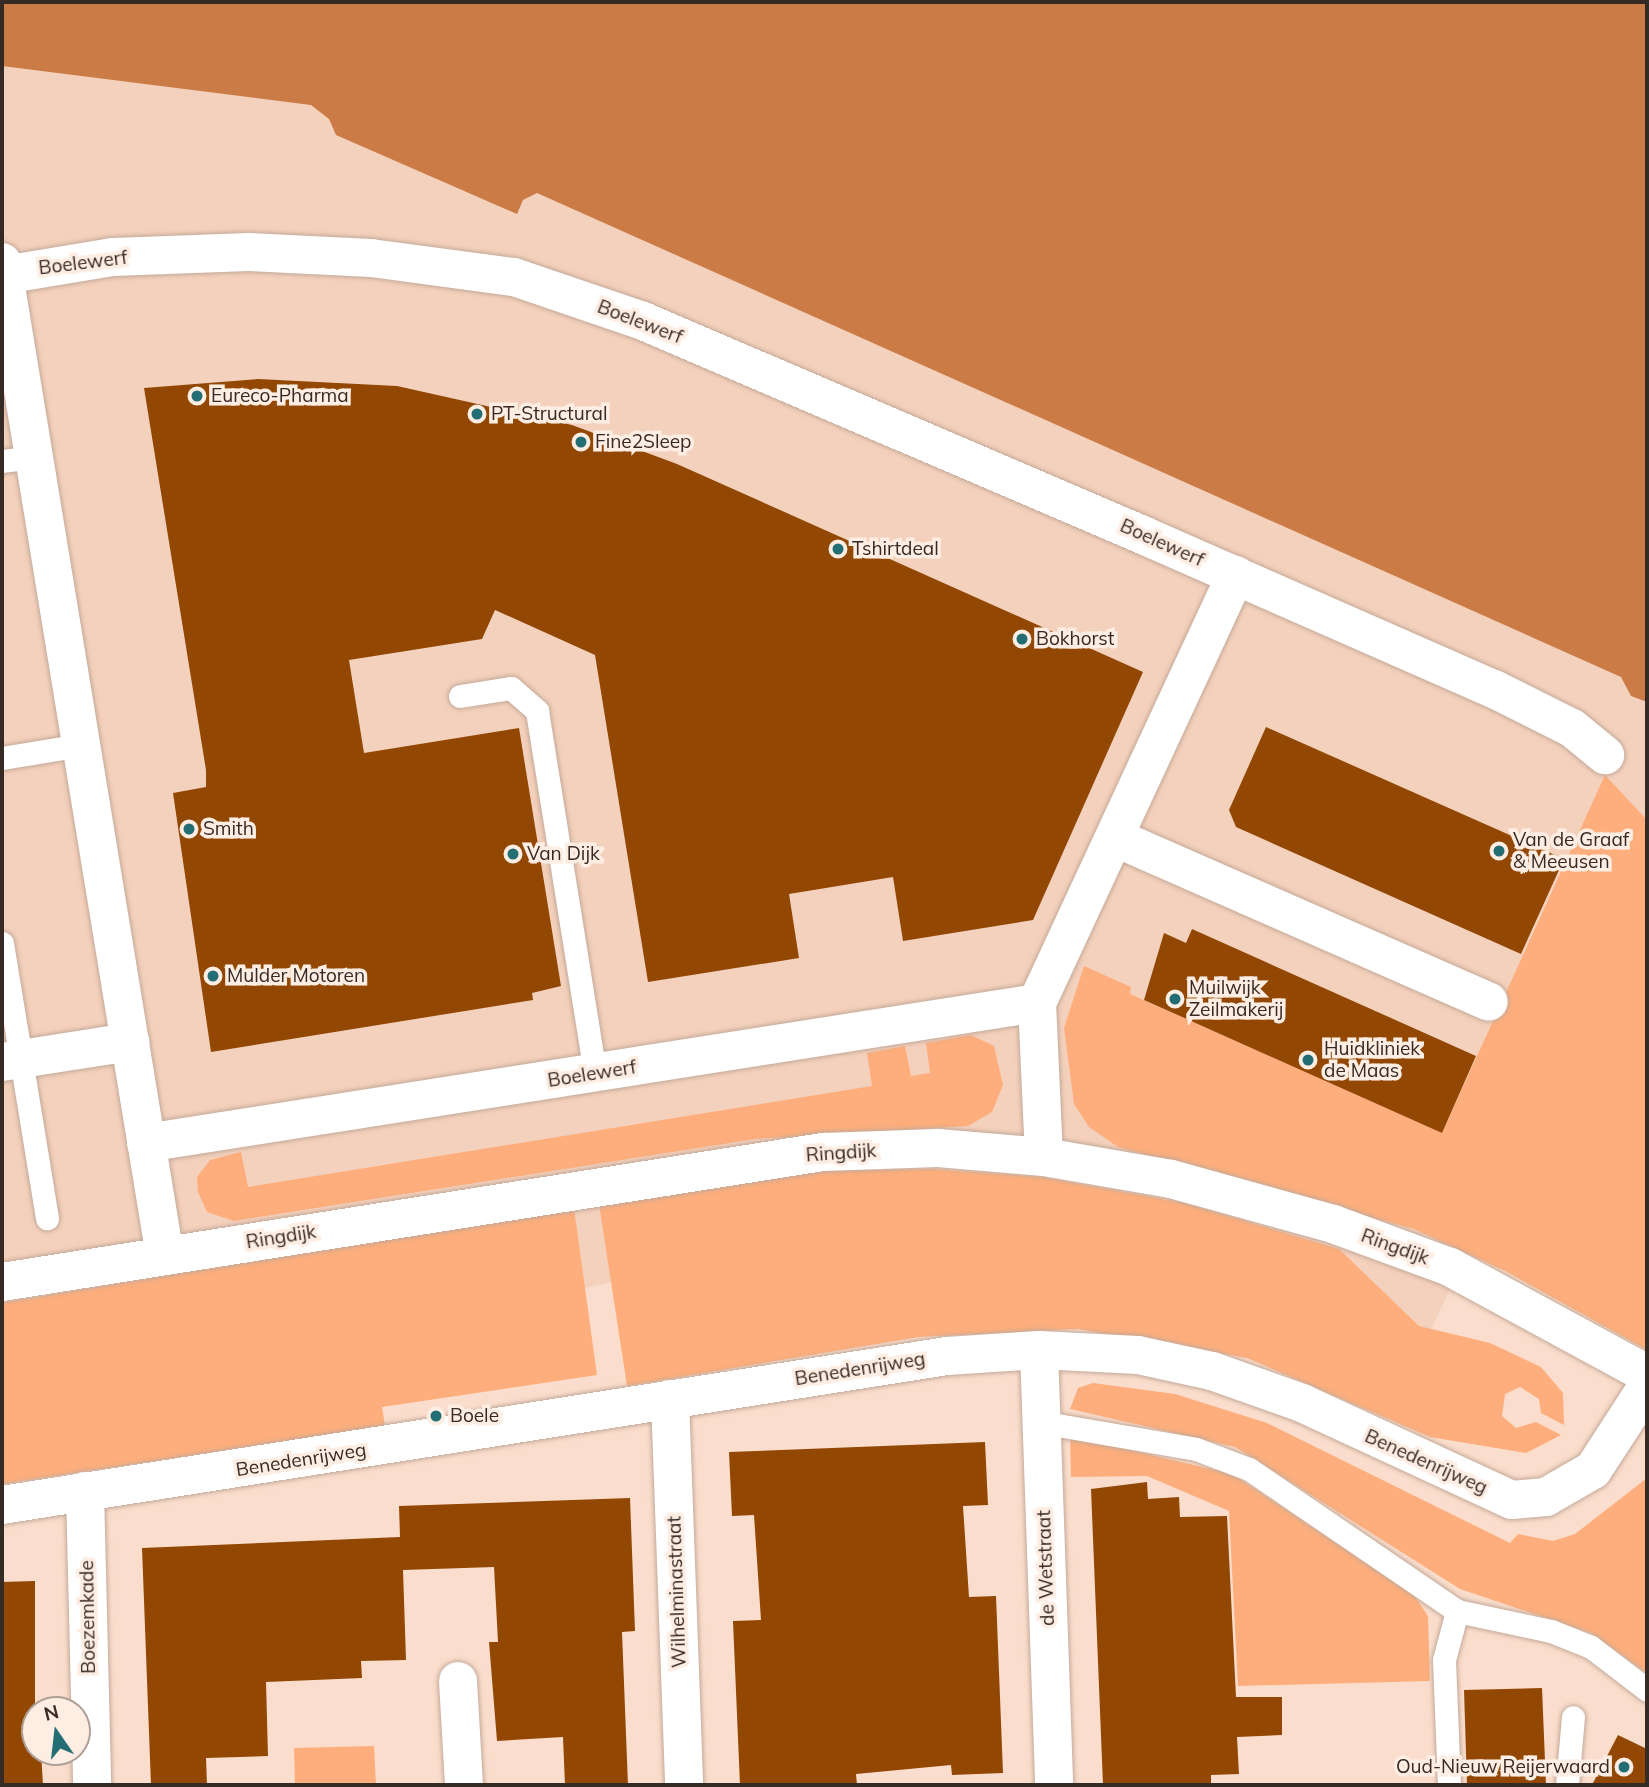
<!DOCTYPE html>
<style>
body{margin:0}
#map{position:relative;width:1649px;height:1787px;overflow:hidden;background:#faddcc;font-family:Mulish,sans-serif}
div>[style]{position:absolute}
.built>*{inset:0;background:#f4d1bc}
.green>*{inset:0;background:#fdae7c}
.water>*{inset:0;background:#cb7b45}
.building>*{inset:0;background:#924703}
.roads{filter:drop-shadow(0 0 2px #c4a999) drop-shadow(0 0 2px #c4a999)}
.lane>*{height:23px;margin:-11.5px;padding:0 11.5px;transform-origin:11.5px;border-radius:11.5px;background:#fff}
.street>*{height:38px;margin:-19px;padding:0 19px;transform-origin:19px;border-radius:19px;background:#fff}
.secondary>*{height:38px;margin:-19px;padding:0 19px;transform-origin:19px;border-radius:19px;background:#fff}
.dots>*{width:19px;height:19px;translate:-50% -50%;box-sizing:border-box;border:4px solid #feede3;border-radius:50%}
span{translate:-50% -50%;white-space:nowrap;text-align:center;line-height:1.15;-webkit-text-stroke:7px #feede3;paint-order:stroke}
.street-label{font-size:19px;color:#352a24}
.poi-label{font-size:19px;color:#352a24}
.left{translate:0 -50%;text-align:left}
.right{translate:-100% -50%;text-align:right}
.frame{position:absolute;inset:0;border:4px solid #352a24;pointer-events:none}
.north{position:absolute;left:21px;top:1696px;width:70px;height:70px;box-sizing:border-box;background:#feede3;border:2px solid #ae9f97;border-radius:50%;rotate:346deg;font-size:19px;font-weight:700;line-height:28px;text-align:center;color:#352a24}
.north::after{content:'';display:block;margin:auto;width:24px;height:32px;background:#226e74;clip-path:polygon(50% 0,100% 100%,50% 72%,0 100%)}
</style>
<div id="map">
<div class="built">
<div style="clip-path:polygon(2px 6px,331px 33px,1647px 631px,1647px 869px,1414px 1366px,729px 1256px,2px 1417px)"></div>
</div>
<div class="green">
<div style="clip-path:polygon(1605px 775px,1647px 820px,1647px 1350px,1507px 1272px,1414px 1229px,1118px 1147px,1089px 1127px,1074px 1104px,1064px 1028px,1084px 966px,1131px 987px,1130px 994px,1442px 1133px)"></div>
<div style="clip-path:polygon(971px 1035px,994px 1046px,1003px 1085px,992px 1112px,968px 1126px,755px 1139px,234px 1221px,207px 1212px,198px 1192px,197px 1177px,210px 1160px,241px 1152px,248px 1187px,872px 1086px,867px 1053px,905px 1046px,911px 1076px,930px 1073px,926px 1043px)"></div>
<div style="clip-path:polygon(930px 1169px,1041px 1177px,1184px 1203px,1339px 1249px,1419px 1326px,1490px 1343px,1541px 1367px,1563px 1393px,1564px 1425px,1541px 1413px,1539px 1399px,1520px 1387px,1505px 1394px,1502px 1416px,1516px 1428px,1536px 1422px,1561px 1435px,1526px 1453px,1430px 1437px,1247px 1358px,1078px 1329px,919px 1337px,627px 1386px,599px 1204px,828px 1171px)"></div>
<div style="clip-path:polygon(574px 1208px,597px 1375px,382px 1407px,385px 1426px,2px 1484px,2px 1303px)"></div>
<div style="clip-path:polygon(1093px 1383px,1175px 1394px,1267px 1423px,1510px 1543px,1518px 1534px,1553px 1541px,1575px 1534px,1647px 1478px,1647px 1673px,1591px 1633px,1460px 1589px,1235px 1447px,1070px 1409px,1078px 1388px)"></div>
<div style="clip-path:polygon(1070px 1436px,1232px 1474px,1414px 1595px,1428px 1616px,1430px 1681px,1238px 1686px,1229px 1511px,1147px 1476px,1071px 1477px)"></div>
<div style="clip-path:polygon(374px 1746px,376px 1785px,295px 1785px,294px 1748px)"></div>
</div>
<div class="water">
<div style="clip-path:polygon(2px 2px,1647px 2px,1647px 702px,1631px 696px,1621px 677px,537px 193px,523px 200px,517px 214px,336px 135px,329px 119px,311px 105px,2px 66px)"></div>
</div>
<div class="building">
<div style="clip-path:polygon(258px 379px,397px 386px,572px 425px,677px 464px,1143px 672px,1033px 920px,903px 941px,893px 877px,789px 894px,799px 958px,648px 982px,595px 655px,495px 610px,482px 639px,349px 660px,364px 753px,519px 728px,561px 986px,532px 993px,533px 1000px,211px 1052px,173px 793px,206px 787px,206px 770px,144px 388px)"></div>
<div style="clip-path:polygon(1266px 727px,1564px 859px,1521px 954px,1236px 827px,1229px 810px)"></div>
<div style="clip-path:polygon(1192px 929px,1476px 1056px,1442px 1133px,1144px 1000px,1164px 933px,1186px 943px)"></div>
<div style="clip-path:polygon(985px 1442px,988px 1505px,963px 1506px,969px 1597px,996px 1596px,1003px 1773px,952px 1775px,951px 1765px,856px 1774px,857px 1785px,740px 1785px,733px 1621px,761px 1620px,754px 1515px,732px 1516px,729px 1452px)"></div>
<div style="clip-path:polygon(1147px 1482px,1148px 1499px,1179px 1497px,1180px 1517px,1227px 1516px,1236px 1697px,1282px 1697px,1282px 1735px,1237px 1737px,1239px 1774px,1211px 1775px,1211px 1785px,1103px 1785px,1091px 1489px)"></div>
<div style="clip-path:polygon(630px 1498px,635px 1631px,622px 1632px,628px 1785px,565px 1785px,563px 1737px,497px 1741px,489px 1642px,498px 1642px,494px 1567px,403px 1570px,406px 1660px,361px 1661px,362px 1678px,266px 1682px,268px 1756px,206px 1758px,207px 1785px,151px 1785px,142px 1548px,400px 1537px,399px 1506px)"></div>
<div style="clip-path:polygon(35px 1581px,35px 1752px,41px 1752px,43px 1785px,2px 1785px,2px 1582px)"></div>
<div style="clip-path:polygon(1542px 1688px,1546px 1785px,1467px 1785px,1464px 1690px)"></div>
<div style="clip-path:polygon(1618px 1735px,1647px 1749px,1647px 1785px,1592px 1785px)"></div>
</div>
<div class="roads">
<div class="lane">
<div style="left:2px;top:461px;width:31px;rotate:-7deg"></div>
<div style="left:460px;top:696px;width:52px;rotate:-8.9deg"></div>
<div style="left:511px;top:688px;width:35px;rotate:41deg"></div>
<div style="left:537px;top:711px;width:368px;rotate:80.9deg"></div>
<div style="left:2px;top:758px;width:80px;rotate:-9.3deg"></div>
<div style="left:2px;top:943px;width:279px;rotate:80.7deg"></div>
<div style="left:1040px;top:1422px;width:158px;rotate:9.8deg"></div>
<div style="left:1196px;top:1449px;width:57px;rotate:20.7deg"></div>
<div style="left:1249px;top:1469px;width:252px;rotate:34.3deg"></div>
<div style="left:1457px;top:1611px;width:96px;rotate:12deg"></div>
<div style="left:1551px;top:1631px;width:43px;rotate:21.8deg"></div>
<div style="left:1591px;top:1647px;width:71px;rotate:37.5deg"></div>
<div style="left:1449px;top:1785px;width:125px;rotate:-92.3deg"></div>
<div style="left:1444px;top:1660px;width:51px;rotate:-75.1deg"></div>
<div style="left:1567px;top:1785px;width:68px;rotate:-85deg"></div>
</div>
<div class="street">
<div style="left:2px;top:262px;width:1007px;rotate:80.69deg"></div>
<div style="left:4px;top:275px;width:110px;rotate:-9.4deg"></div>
<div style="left:113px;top:257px;width:136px;rotate:-2.1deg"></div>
<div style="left:249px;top:252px;width:122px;rotate:2.8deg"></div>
<div style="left:371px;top:258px;width:144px;rotate:7.6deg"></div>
<div style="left:514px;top:277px;width:136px;rotate:18.8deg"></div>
<div style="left:643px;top:321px;width:546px;rotate:23.18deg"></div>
<div style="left:1145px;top:536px;width:381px;rotate:23.7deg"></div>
<div style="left:1494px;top:689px;width:87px;rotate:26.6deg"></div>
<div style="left:1572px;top:728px;width:43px;rotate:39.3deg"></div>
<div style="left:1116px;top:838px;width:407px;rotate:23.7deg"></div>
<div style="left:2px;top:1062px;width:130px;rotate:-8.9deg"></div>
<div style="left:146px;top:1143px;width:902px;rotate:-8.93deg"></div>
<div style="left:1044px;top:1157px;width:154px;rotate:-92.6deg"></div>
<div style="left:1037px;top:1003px;width:472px;rotate:-65.1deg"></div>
<div style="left:1039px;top:1350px;width:435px;rotate:88deg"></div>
<div style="left:670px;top:1399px;width:386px;rotate:87.9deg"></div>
<div style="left:85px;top:1491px;width:294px;rotate:88.6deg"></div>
<div style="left:458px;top:1681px;width:104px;rotate:86.7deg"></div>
</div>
<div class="secondary">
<div style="left:2px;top:1282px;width:831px;rotate:-9deg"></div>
<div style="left:823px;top:1152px;width:115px;rotate:-2deg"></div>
<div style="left:938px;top:1148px;width:106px;rotate:4.9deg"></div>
<div style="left:1044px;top:1157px;width:129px;rotate:9.8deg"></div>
<div style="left:1171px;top:1179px;width:168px;rotate:15.5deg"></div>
<div style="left:1333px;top:1224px;width:125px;rotate:20.2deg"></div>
<div style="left:1450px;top:1267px;width:224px;rotate:28.5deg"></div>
<div style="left:2px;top:1505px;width:957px;rotate:-8.96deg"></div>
<div style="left:947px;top:1356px;width:92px;rotate:-3.7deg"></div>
<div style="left:1039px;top:1350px;width:99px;rotate:2.9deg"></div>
<div style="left:1138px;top:1355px;width:76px;rotate:12.2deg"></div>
<div style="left:1212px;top:1371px;width:96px;rotate:19.6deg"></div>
<div style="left:1302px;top:1403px;width:231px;rotate:24.8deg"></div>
<div style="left:1512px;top:1500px;width:34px;rotate:-5deg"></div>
<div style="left:1546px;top:1497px;width:54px;rotate:-29.9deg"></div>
<div style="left:1593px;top:1470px;width:99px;rotate:-57deg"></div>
</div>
</div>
<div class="dots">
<div style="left:197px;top:396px;background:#226e74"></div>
<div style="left:477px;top:414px;background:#226e74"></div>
<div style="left:581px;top:442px;background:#226e74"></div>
<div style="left:838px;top:549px;background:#226e74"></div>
<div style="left:1022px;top:639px;background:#226e74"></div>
<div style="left:189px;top:829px;background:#226e74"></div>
<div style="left:1499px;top:851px;background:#226e74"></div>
<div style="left:513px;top:854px;background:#226e74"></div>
<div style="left:213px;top:976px;background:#226e74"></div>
<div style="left:1175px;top:999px;background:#226e74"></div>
<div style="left:1308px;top:1060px;background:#226e74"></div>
<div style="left:436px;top:1416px;background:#226e74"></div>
<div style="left:1624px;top:1767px;background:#226e74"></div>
</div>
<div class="street-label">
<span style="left:83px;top:263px;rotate:-7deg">Boelewerf</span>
<span style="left:640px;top:322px;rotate:21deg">Boelewerf</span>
<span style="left:1162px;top:543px;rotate:24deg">Boelewerf</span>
<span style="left:592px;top:1074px;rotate:-9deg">Boelewerf</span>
<span style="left:841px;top:1153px;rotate:-4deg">Ringdijk</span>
<span style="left:281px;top:1237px;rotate:-9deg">Ringdijk</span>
<span style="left:1395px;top:1247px;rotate:20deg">Ringdijk</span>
<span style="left:860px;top:1369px;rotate:-9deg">Benedenrijweg</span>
<span style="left:301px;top:1460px;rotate:-9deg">Benedenrijweg</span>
<span style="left:1426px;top:1462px;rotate:24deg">Benedenrijweg</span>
<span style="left:1046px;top:1568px;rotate:-92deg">de Wetstraat</span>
<span style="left:677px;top:1592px;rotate:-92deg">Wilhelminastraat</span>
<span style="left:88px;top:1617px;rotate:-91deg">Boezemkade</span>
</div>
<div class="poi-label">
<span class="left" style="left:211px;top:396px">Eureco-Pharma</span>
<span class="left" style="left:491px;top:414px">PT-Structural</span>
<span class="left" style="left:595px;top:442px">Fine2Sleep</span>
<span class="left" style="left:852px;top:549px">Tshirtdeal</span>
<span class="left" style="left:1036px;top:639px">Bokhorst</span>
<span class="left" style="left:203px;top:829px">Smith</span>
<span class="left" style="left:1513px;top:851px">Van de Graaf<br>&amp; Meeusen</span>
<span class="left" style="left:527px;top:854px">Van Dijk</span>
<span class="left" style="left:227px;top:976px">Mulder Motoren</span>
<span class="left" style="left:1189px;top:999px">Muilwijk<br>Zeilmakerij</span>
<span class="left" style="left:1324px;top:1060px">Huidkliniek<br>de Maas</span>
<span class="left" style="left:450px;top:1416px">Boele</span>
<span class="right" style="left:1610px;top:1767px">Oud-Nieuw Reijerwaard</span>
</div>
<div class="frame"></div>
<div class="north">N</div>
</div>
